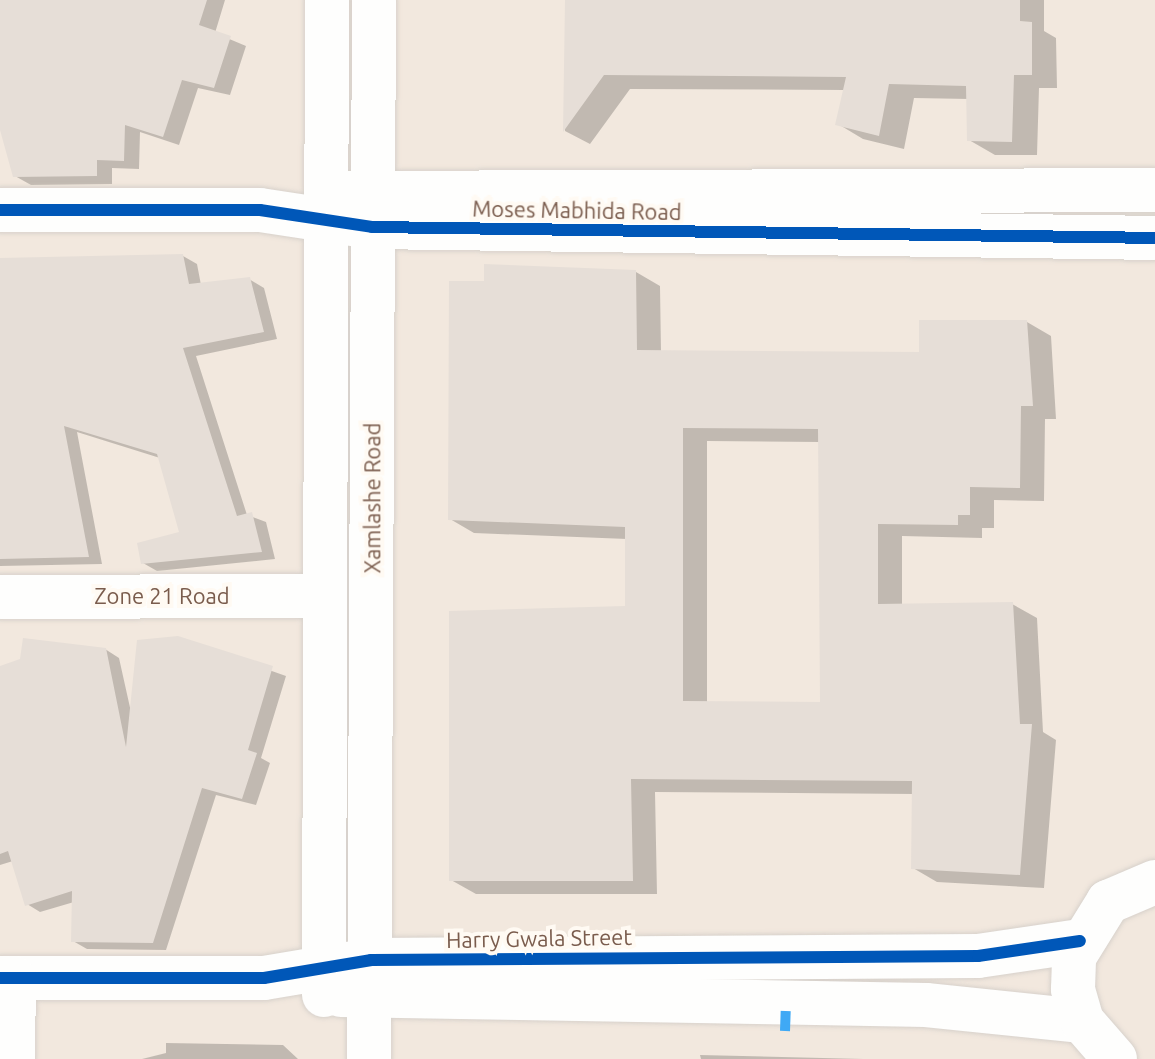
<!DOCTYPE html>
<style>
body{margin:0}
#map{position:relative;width:1155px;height:1059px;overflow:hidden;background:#f9f5f0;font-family:Ubuntu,sans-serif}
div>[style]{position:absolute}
.residential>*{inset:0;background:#f2e8de}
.shadow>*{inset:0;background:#0003}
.building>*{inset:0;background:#e6ded7}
.roads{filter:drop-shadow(0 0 2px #d7d1cb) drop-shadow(0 0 2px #d7d1cb)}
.minor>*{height:44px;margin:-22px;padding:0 22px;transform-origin:22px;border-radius:22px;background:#fefefd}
.quiet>*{height:10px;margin-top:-5px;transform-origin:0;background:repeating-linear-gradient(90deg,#3fa9f5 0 20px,transparent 0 30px)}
.cycleway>*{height:12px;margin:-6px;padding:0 6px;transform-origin:6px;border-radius:6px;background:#0057b8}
span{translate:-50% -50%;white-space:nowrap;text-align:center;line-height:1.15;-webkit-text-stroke:8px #fffaf3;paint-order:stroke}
.street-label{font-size:22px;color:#7a5c4d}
</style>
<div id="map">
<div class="residential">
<div style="clip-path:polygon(0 0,1155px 0,1155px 1059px,0 1059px)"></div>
</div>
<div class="shadow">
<div style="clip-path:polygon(0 0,225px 0,215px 33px,246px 46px,230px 95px,198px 88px,179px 145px,140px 132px,139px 169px,112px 168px,112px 184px,31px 185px,15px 176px,0 126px)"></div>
<div style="clip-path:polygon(567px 0,1044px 0,1044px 31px,1056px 38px,1057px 88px,1039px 88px,1037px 155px,995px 155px,969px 140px,969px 99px,914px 98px,904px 149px,863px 139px,838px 124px,845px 90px,630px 89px,590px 144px,565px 131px)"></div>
<div style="clip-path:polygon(183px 256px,197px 264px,201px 285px,249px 279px,264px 288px,277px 339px,196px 356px,247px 515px,266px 522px,275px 559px,157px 571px,143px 563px,182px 533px,160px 458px,77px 432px,102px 564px,0 566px,0 260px)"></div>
<div style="clip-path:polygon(evenodd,636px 272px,660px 286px,661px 352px,921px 354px,1027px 322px,1051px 336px,1056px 419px,1045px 419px,1044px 501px,994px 500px,994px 528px,982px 528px,982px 538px,902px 536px,902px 606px,1012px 604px,1037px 618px,1043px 732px,1056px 740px,1044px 888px,937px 882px,913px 868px,914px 794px,655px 792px,657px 894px,476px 894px,451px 880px,627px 608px,627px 539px,474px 533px,450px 519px,636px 272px,707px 441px,820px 442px,822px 704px,707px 703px,707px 441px)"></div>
<div style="clip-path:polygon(178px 638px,286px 676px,261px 758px,270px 763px,256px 805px,216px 795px,166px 950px,87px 949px,73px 941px,74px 902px,40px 912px,27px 904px,13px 861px,0 865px,0 668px,105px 649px,119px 658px,131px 712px)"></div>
<div style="clip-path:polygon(166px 1043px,283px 1045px,298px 1059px,142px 1059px,166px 1053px)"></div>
<div style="clip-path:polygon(700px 1055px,864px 1059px,701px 1059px)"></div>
</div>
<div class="building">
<div style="clip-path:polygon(0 0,207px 0,199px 25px,231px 36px,214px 88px,182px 80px,163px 137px,125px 125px,124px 161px,97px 160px,97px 176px,13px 177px,0 130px)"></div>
<div style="clip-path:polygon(565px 0,1020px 0,1020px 21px,1032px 22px,1032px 75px,1014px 75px,1012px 142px,967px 141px,966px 86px,889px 84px,879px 136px,835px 125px,846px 77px,604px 75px,563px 132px)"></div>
<div style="clip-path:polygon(183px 254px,189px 284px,250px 277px,264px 332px,183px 348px,237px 516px,252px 512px,262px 552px,141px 564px,137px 543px,179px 532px,157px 454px,64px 426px,89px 557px,0 559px,0 258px)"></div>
<div style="clip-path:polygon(evenodd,484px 264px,636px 270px,637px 350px,919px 352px,919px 320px,1027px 320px,1033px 406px,1021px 406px,1020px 488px,970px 487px,970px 515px,958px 515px,958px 525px,878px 524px,878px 604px,1013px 602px,1020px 724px,1032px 724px,1020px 875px,911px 869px,912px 781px,631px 779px,633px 881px,449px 881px,449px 611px,625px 606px,625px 527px,448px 520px,449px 281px,484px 281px,484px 264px,683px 428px,818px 429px,820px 702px,683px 701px,683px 428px)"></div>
<div style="clip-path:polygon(178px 636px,273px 666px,248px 750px,257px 753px,242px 799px,202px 788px,153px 943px,71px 942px,72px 891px,25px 906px,8px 851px,0 854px,0 666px,20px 659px,23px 638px,106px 648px,126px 747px,137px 640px)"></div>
</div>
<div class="roads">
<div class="minor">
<div style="left:344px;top:193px;width:811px;rotate:-0.21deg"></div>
<div style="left:0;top:210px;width:260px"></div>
<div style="left:260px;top:210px;width:113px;rotate:8.6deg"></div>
<div style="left:372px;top:227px;width:783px;rotate:0.8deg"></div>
<div style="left:0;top:597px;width:323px;rotate:-0.2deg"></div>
<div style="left:0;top:978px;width:264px"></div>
<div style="left:264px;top:978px;width:109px;rotate:-9.5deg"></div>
<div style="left:371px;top:960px;width:607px;rotate:-0.38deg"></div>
<div style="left:978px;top:956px;width:103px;rotate:-8.4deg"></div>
<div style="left:324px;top:995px;width:995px;rotate:-89.83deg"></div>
<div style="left:341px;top:995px;width:585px;rotate:0.98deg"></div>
<div style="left:926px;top:1005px;width:157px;rotate:5.9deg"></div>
<div style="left:13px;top:1059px;width:81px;rotate:-89.3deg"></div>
<div style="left:369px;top:1059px;width:1059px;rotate:-89.73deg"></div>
<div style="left:1115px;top:1059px;width:50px;rotate:-131deg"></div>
<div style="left:1082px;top:1021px;width:33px;rotate:-106deg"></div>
<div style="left:1073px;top:989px;width:32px;rotate:-88deg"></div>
<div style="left:1074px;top:957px;width:65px;rotate:-58.3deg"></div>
<div style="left:1108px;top:902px;width:51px;rotate:-23.1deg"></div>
</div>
</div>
<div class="quiet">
<div style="left:785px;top:1031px;width:29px;rotate:-88deg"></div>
</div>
<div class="cycleway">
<div style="left:0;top:210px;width:260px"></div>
<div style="left:260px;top:210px;width:113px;rotate:8.6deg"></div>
<div style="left:372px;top:227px;width:783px;rotate:0.8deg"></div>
<div style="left:0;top:978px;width:264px"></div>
<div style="left:264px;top:978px;width:109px;rotate:-9.5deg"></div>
<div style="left:371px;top:960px;width:607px;rotate:-0.38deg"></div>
<div style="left:978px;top:956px;width:103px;rotate:-8.4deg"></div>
</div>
<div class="street-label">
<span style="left:577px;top:210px;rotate:1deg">Moses Mabhida Road</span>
<span style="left:372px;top:498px;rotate:-90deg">Xamlashe Road</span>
<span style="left:162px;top:596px">Zone 21 Road</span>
<span style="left:539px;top:938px;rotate:-1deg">Harry Gwala Street</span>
</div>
</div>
